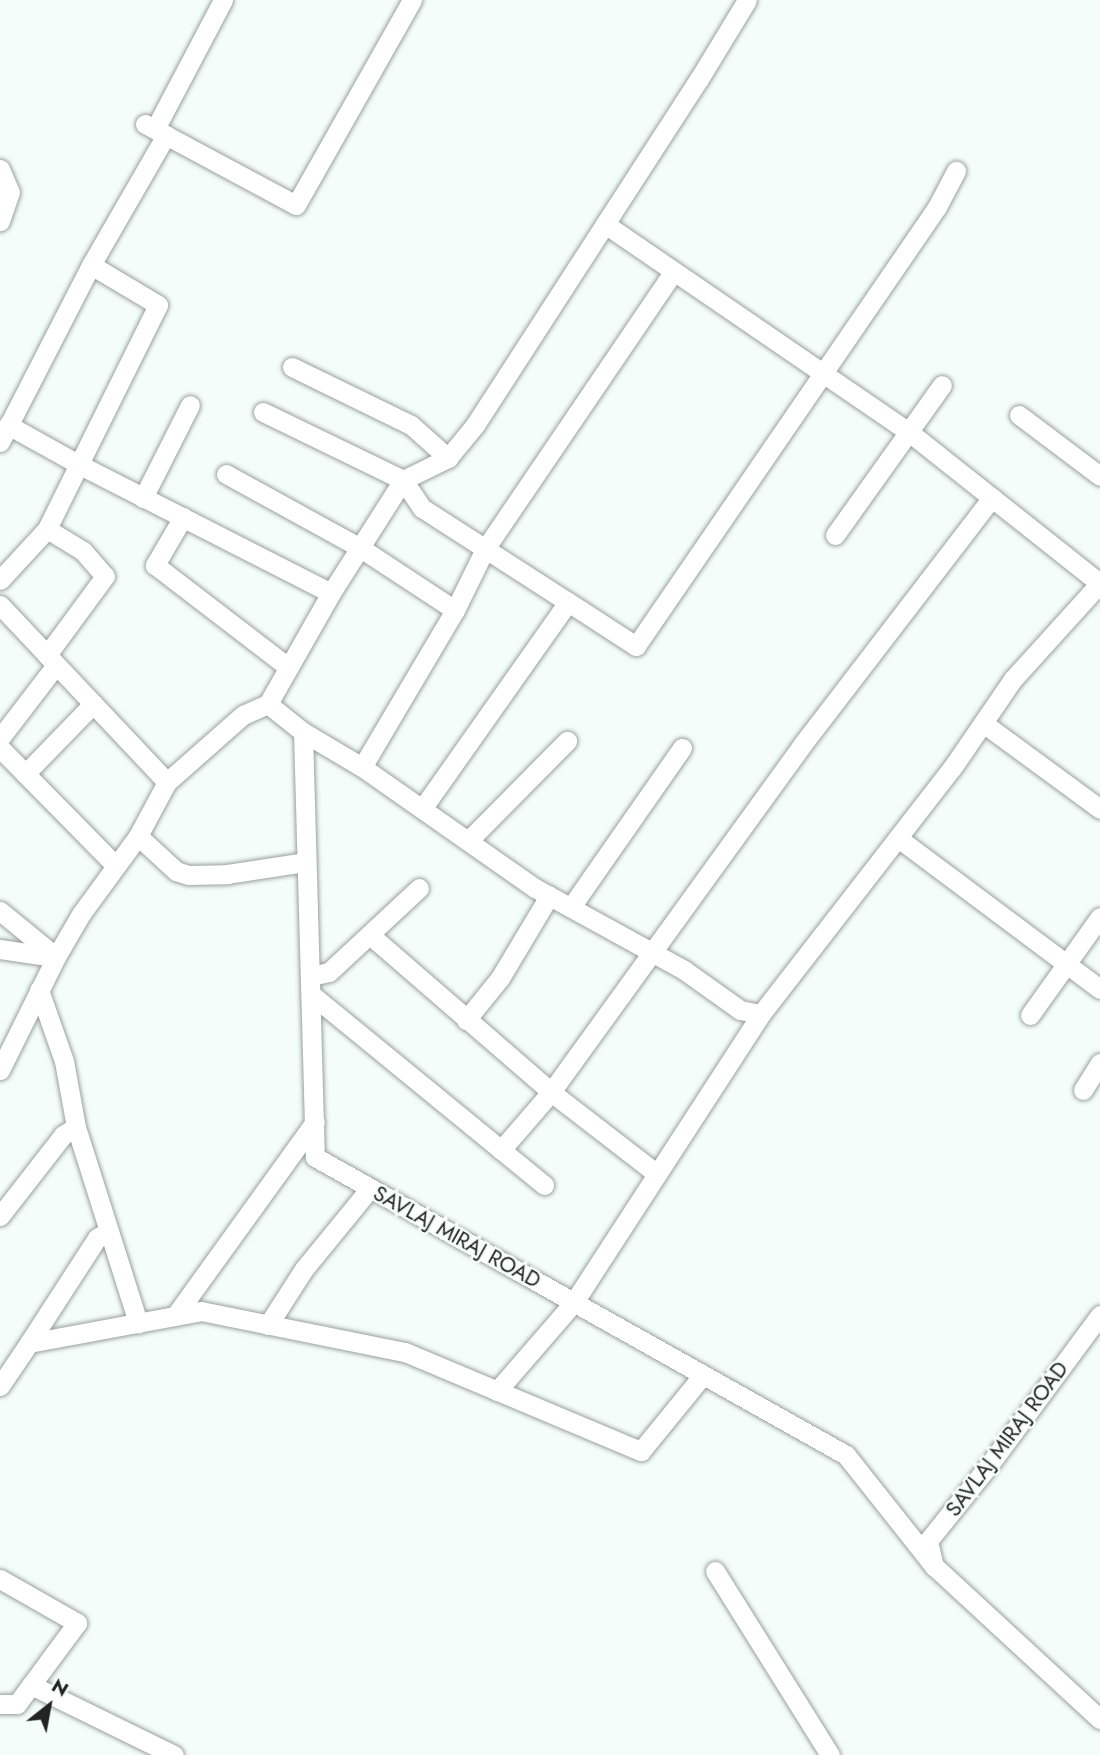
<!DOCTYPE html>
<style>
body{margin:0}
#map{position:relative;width:1100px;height:1755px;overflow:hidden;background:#f5fdfa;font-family:Jost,sans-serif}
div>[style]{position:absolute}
.roads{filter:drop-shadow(0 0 2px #99a09d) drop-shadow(0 0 2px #99a09d)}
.minor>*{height:19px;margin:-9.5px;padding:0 9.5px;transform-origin:9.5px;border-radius:9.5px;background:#fff}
span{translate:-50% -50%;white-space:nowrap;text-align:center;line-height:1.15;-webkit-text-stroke:5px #f5fdfa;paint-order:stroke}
.street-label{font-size:21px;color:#222423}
.north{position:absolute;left:14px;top:1671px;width:70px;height:70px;-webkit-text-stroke:5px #f5fdfa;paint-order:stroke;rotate:31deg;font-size:19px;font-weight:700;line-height:28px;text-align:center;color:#222423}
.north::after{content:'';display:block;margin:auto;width:24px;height:32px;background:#222423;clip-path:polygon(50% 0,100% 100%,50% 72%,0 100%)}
</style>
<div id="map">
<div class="roads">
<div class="minor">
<div style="left:145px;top:124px;width:171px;rotate:28.2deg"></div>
<div style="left:296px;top:205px;width:236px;rotate:-60.5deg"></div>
<div style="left:155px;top:129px;width:146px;rotate:-62.2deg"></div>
<div style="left:0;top:169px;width:25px;rotate:67deg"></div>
<div style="left:10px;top:192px;width:31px;rotate:109deg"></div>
<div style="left:605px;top:224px;width:368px;rotate:34.4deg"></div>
<div style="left:909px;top:432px;width:241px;rotate:38.4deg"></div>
<div style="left:1098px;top:582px;width:3px;rotate:-45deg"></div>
<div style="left:91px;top:265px;width:150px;rotate:-60deg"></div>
<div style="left:292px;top:367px;width:132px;rotate:26deg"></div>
<div style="left:411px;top:425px;width:50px;rotate:41.7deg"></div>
<div style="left:263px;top:412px;width:156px;rotate:25.9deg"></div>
<div style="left:403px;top:480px;width:34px;rotate:56deg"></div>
<div style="left:422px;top:508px;width:174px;rotate:32.8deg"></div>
<div style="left:568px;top:602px;width:253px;rotate:125.2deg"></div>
<div style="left:1019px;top:415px;width:101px;rotate:37deg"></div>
<div style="left:8px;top:425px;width:80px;rotate:29.1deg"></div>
<div style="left:78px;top:464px;width:284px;rotate:27deg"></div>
<div style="left:331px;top:593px;width:128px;rotate:119.6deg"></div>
<div style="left:0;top:442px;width:199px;rotate:-62.8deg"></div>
<div style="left:91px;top:265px;width:78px;rotate:30.8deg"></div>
<div style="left:158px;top:305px;width:250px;rotate:116.4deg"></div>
<div style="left:47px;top:529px;width:69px;rotate:132.7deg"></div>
<div style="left:226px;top:474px;width:152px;rotate:28.8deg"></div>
<div style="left:359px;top:547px;width:115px;rotate:33.3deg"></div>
<div style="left:455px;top:610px;width:182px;rotate:120.6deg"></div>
<div style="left:143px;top:498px;width:104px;rotate:-63.2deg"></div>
<div style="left:183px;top:517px;width:56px;rotate:120.3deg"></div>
<div style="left:155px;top:565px;width:168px;rotate:37.5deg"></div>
<div style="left:47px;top:529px;width:42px;rotate:31.4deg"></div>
<div style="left:83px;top:551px;width:33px;rotate:49deg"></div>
<div style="left:105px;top:576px;width:98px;rotate:126.3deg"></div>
<div style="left:835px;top:535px;width:184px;rotate:-54.5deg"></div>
<div style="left:331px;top:593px;width:134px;rotate:-57.5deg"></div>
<div style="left:403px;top:480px;width:50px;rotate:-26.1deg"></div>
<div style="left:448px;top:458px;width:43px;rotate:-50.7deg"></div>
<div style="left:475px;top:425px;width:412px;rotate:-57.1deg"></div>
<div style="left:699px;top:79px;width:92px;rotate:-58.7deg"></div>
<div style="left:568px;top:602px;width:81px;rotate:32.9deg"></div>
<div style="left:636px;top:646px;width:532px;rotate:-55.56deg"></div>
<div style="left:937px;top:207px;width:41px;rotate:-62.2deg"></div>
<div style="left:0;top:605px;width:243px;rotate:46.7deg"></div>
<div style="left:455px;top:610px;width:68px;rotate:-63.8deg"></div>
<div style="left:485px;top:549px;width:335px;rotate:-55.8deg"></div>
<div style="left:983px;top:723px;width:145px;rotate:36.3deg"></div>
<div style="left:303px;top:732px;width:425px;rotate:88.4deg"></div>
<div style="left:315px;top:1157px;width:609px;rotate:29.3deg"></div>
<div style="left:846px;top:1455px;width:142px;rotate:51.6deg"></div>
<div style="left:0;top:738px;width:92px;rotate:-52.5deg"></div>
<div style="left:0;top:748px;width:165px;rotate:45.5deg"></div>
<div style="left:25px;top:774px;width:98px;rotate:-45.8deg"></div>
<div style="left:138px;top:836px;width:52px;rotate:42.6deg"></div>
<div style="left:176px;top:871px;width:13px;rotate:18deg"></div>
<div style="left:188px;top:875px;width:39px;rotate:-1deg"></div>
<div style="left:227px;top:874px;width:79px;rotate:-8.7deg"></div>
<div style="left:898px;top:838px;width:252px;rotate:36.8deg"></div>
<div style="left:468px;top:841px;width:141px;rotate:-45.3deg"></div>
<div style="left:571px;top:907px;width:194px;rotate:-55.1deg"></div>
<div style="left:0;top:911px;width:72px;rotate:39.4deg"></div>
<div style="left:370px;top:935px;width:240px;rotate:40.9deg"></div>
<div style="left:551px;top:1092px;width:134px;rotate:37.7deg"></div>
<div style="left:0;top:949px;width:55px;rotate:8.4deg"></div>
<div style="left:311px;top:976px;width:18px;rotate:-13deg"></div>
<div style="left:329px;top:972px;width:123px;rotate:-43deg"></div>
<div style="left:39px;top:990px;width:75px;rotate:70.6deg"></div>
<div style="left:64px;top:1061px;width:67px;rotate:79.7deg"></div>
<div style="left:76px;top:1127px;width:206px;rotate:72.4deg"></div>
<div style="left:312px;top:995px;width:300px;rotate:39.3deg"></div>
<div style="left:1030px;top:1015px;width:120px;rotate:-54.5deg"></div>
<div style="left:466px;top:1020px;width:54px;rotate:-51deg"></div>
<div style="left:500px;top:978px;width:96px;rotate:-59.1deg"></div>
<div style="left:0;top:1070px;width:126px;rotate:-63.6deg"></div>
<div style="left:56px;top:957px;width:50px;rotate:-59.8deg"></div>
<div style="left:81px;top:914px;width:97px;rotate:-53.8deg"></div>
<div style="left:138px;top:836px;width:61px;rotate:-61.8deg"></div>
<div style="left:167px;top:782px;width:101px;rotate:-41.4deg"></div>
<div style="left:243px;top:715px;width:27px;rotate:-24deg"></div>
<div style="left:268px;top:704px;width:45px;rotate:38.7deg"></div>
<div style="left:303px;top:732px;width:69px;rotate:30.7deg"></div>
<div style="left:362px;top:767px;width:211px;rotate:35deg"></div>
<div style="left:535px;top:888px;width:170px;rotate:28.8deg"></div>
<div style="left:684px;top:970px;width:69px;rotate:35.5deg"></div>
<div style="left:740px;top:1010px;width:21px;rotate:11deg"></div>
<div style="left:761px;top:1014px;width:311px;rotate:-52.2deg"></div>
<div style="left:952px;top:768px;width:108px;rotate:-55.6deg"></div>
<div style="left:1013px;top:679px;width:130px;rotate:-47.8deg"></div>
<div style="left:1083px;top:1090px;width:32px;rotate:-58deg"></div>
<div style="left:501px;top:1150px;width:77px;rotate:-49.2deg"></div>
<div style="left:551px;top:1092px;width:428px;rotate:-54.1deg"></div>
<div style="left:802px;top:745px;width:312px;rotate:-52.5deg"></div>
<div style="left:0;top:1216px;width:103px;rotate:-52.1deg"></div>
<div style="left:63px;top:1135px;width:15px;rotate:-32deg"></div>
<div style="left:1100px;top:1315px;width:187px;rotate:126.5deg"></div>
<div style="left:989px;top:1465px;width:97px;rotate:128.8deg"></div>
<div style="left:928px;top:1541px;width:26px;rotate:77deg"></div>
<div style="left:934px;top:1566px;width:226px;rotate:42.7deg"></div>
<div style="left:175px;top:1316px;width:239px;rotate:-54.2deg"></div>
<div style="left:268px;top:1325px;width:67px;rotate:-57.3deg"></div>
<div style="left:304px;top:1269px;width:104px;rotate:-50.8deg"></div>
<div style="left:29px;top:1343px;width:125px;rotate:-57.1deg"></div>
<div style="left:97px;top:1238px;width:14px;rotate:-30deg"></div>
<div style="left:0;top:1386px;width:52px;rotate:-56deg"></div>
<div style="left:29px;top:1343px;width:175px;rotate:-10.5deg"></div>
<div style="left:201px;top:1311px;width:208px;rotate:11.4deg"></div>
<div style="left:405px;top:1352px;width:256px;rotate:22.8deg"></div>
<div style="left:641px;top:1451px;width:98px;rotate:-50.8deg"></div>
<div style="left:497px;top:1391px;width:118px;rotate:-49.1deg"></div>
<div style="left:574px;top:1302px;width:343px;rotate:-57deg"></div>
<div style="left:715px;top:1571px;width:217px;rotate:58deg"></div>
<div style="left:0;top:1579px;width:89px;rotate:29.7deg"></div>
<div style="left:77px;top:1623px;width:101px;rotate:126.5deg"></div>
<div style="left:17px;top:1704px;width:17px;rotate:180deg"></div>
<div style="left:31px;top:1685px;width:159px;rotate:26.1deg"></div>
</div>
</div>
<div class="street-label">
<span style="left:457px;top:1237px;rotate:29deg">SAVLAJ MIRAJ ROAD</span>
<span style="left:1007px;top:1439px;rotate:-53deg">SAVLAJ MIRAJ ROAD</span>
</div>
<div class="north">N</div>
</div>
